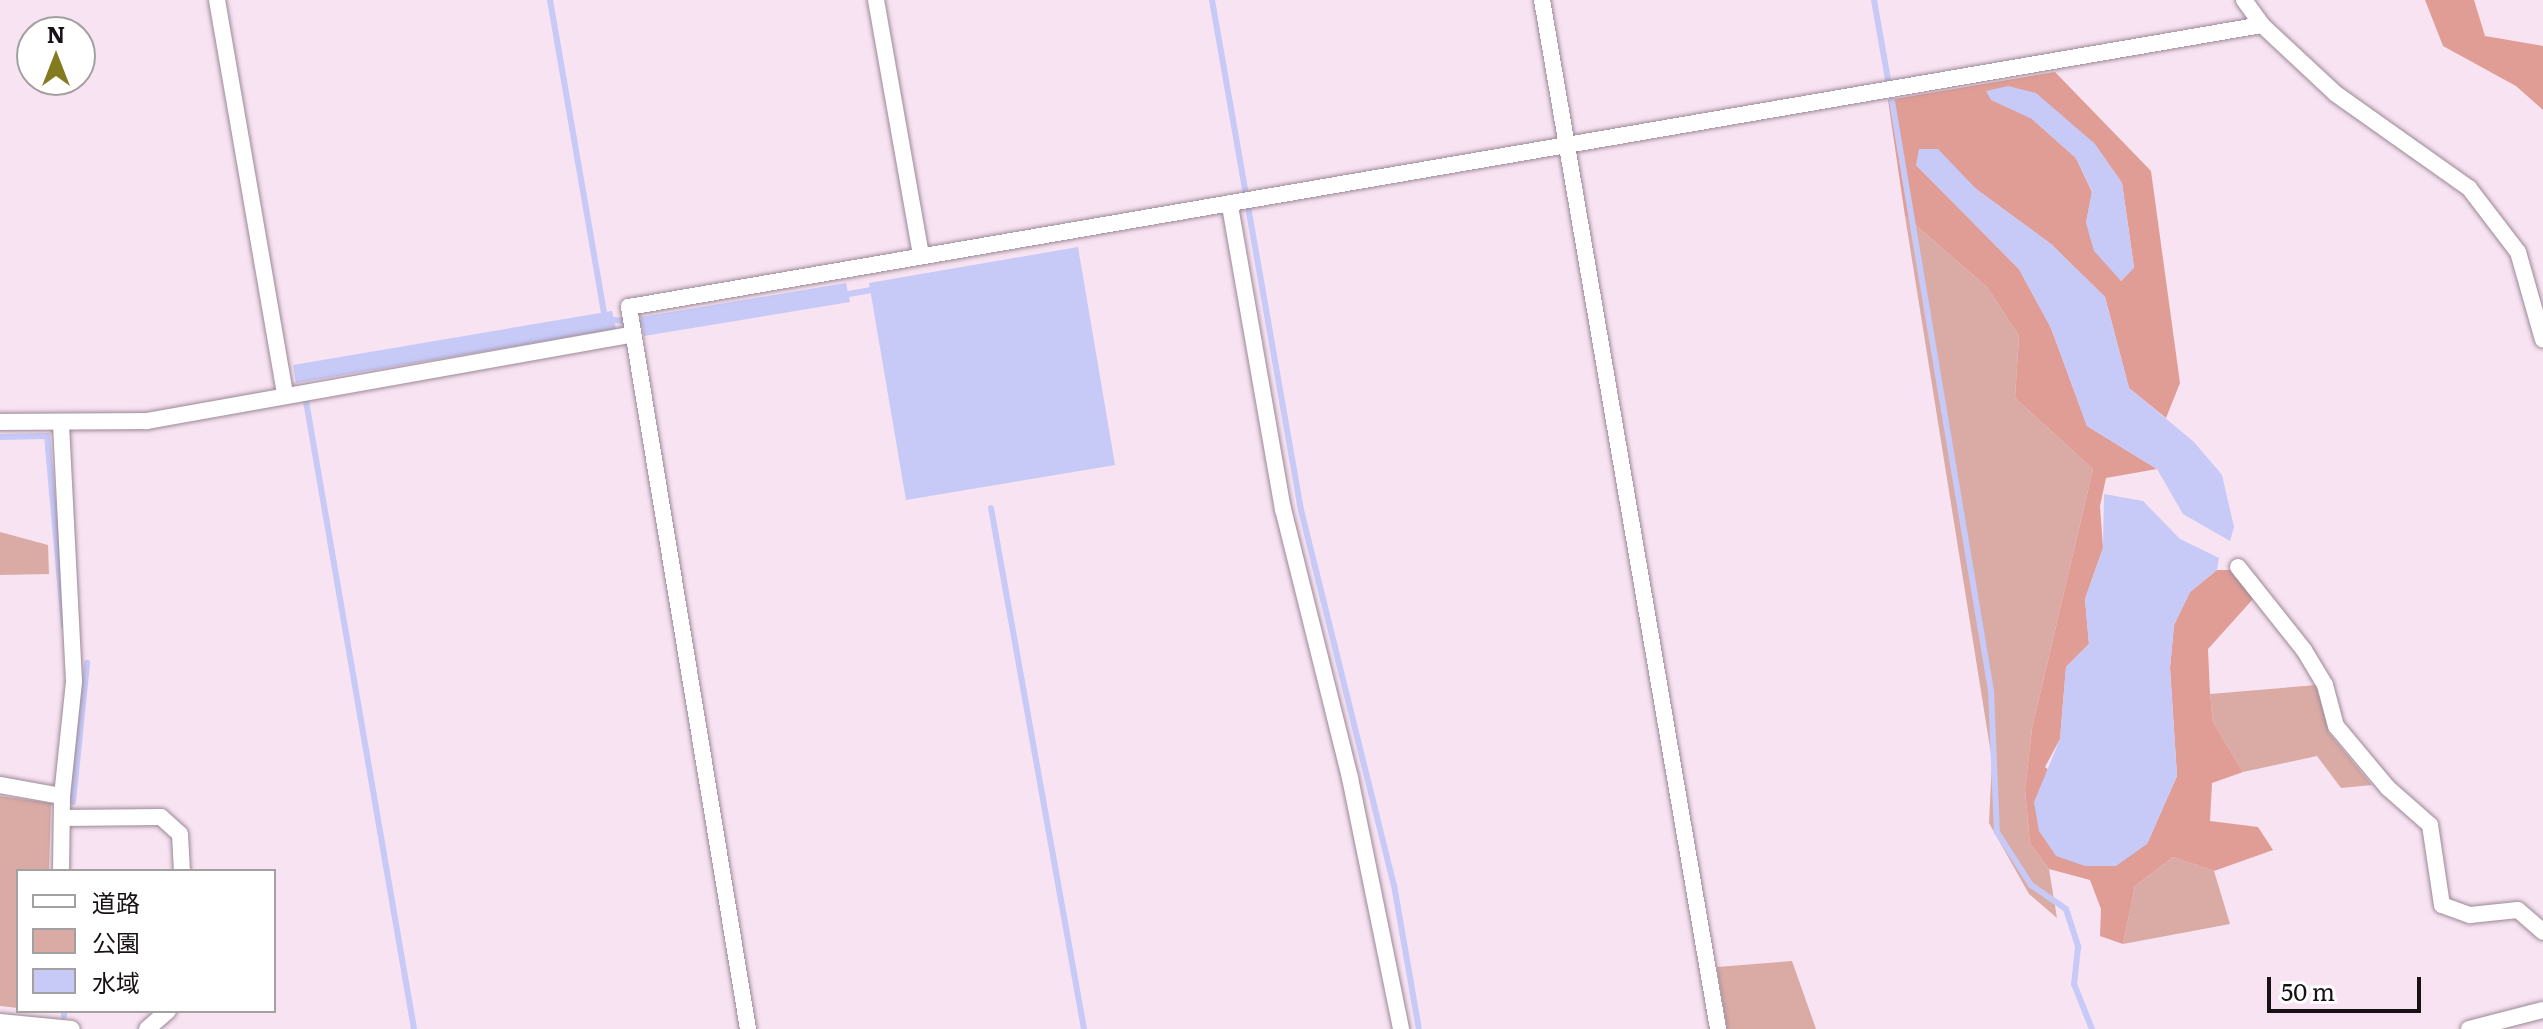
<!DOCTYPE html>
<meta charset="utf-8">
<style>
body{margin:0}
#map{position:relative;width:2543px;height:1029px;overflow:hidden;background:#f8e3f2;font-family:Literata,"Noto Sans JP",serif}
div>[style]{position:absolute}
.green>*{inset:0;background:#daaba5}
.forest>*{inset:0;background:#df9d95}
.water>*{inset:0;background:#c7c9f7}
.stream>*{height:6px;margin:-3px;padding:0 3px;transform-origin:3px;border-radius:3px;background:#c7c9f7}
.roads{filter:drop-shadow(0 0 2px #9b8896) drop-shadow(0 0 2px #9b8896)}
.street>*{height:16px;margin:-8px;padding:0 8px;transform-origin:8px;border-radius:8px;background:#fff}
span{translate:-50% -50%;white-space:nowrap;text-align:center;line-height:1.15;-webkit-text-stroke:6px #fff;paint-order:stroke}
.legend{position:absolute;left:16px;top:869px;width:260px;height:144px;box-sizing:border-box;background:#fff;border:2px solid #a3a0a2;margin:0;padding:10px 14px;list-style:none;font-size:24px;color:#181116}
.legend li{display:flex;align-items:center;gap:16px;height:40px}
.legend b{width:40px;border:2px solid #a3a0a2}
.north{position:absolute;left:16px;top:16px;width:80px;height:80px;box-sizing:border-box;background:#fff;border:2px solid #a3a0a2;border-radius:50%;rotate:0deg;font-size:22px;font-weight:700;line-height:32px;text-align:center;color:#181116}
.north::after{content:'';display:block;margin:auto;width:28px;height:36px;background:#847b21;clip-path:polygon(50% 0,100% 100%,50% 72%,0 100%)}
.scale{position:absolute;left:2267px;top:977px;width:154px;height:36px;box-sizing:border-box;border:4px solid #181116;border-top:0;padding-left:10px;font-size:24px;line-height:28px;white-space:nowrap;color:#181116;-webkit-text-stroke:6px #fff;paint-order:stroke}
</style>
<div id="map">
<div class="green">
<div style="clip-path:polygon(1905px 216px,1987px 287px,2019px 336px,2015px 398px,2093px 469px,2032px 728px,2025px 790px,2030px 843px,2049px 869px,2057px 918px,2029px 894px,1989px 823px,1992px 760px)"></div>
<div style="clip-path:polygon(0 532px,48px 545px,49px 574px,0 575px)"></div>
<div style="clip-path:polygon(2316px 685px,2329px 733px,2372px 785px,2341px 788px,2317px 756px,2243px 772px,2213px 722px,2210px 694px)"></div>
<div style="clip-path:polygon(0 796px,51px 803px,49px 871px,18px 871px,18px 1008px,0 1006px)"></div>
<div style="clip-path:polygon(2173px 857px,2214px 871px,2230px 924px,2123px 944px,2135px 886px)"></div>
<div style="clip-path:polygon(1792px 961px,1816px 1029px,1727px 1029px,1717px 967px)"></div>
</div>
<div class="forest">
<div style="clip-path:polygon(2425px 0,2474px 0,2485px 36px,2543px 46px,2543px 110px,2516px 86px,2443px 46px)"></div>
<div style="clip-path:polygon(evenodd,2055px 72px,2151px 171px,2180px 383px,2166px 418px,2129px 388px,2105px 297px,2051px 244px,1976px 189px,1938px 150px,1916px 165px,2019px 269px,2051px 328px,2087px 426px,2157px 469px,2106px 478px,2100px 506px,2103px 548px,2085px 599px,2089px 644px,2066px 667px,2060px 739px,2045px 767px,2147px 844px,2177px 776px,2170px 668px,2174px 625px,2190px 592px,2217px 570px,2234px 570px,2253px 599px,2208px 649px,2210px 694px,2213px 722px,2243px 772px,2212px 783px,2210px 821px,2258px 827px,2273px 850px,2214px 871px,2173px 857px,2135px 886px,2123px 944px,2100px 936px,2101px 909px,2090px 880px,2049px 869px,2030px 843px,2025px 790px,2032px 728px,2093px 469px,2015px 398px,2019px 336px,1987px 287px,1905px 216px,1888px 100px,2055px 72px,2032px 119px,2094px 143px,2122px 183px,2134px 267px,2121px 281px,2086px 223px,2092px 192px,2076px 158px,2032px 119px)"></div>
</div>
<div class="water">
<div style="clip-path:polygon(2008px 86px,2036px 93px,2094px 143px,2122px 183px,2134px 268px,2121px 281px,2094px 251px,2086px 223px,2092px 191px,2076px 158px,2032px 119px,1991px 100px,1986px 91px)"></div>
<div style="clip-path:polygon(1919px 149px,1938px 149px,1976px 189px,2051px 244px,2105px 297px,2129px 388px,2194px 442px,2222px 475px,2234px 527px,2230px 541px,2183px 514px,2157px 469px,2087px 426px,2051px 328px,2019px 269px,1916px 165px)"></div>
<div style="clip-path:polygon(1078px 247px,1115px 465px,906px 500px,869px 283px)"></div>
<div style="clip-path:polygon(846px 283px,850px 302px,644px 336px,641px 317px)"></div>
<div style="clip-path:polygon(612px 311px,616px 329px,296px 383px,293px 365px)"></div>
<div style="clip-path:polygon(2104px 494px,2143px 501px,2180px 539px,2219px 558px,2217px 570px,2190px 592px,2174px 625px,2170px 668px,2177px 776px,2147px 844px,2116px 866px,2085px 866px,2056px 856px,2039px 831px,2034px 802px,2060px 739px,2066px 667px,2089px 644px,2085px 599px,2103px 548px)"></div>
</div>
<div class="stream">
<div style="left:550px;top:0;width:317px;rotate:80.2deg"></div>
<div style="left:1212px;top:0;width:518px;rotate:80.1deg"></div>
<div style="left:1301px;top:510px;width:386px;rotate:76.1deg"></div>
<div style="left:1394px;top:885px;width:146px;rotate:80.2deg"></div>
<div style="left:1874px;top:0;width:80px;rotate:80deg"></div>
<div style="left:1892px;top:101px;width:598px;rotate:80.47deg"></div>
<div style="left:1991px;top:691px;width:141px;rotate:87.6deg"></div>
<div style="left:1997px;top:832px;width:63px;rotate:57.3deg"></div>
<div style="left:2031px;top:885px;width:42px;rotate:34.4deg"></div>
<div style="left:2066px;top:909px;width:40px;rotate:72deg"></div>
<div style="left:2078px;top:947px;width:37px;rotate:96deg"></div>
<div style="left:2074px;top:984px;width:48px;rotate:68.2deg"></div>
<div style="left:843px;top:295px;width:27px;rotate:-10deg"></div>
<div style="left:614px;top:320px;width:36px;rotate:6deg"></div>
<div style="left:306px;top:401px;width:637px;rotate:80.24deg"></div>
<div style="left:0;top:437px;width:47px;rotate:-1.2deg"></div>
<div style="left:47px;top:436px;width:190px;rotate:84.9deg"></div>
<div style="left:991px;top:508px;width:529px;rotate:79.88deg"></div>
<div style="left:73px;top:802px;width:140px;rotate:-84.2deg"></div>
<div style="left:64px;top:1016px;width:5px;rotate:-90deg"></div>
</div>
<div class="roads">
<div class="street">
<div style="left:217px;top:0;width:401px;rotate:80.2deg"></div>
<div style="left:876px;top:0;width:260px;rotate:80deg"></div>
<div style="left:1542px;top:0;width:1044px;rotate:80.29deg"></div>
<div style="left:2244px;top:0;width:31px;rotate:54deg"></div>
<div style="left:2262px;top:25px;width:101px;rotate:43deg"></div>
<div style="left:2336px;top:94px;width:163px;rotate:35.3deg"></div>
<div style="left:2469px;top:188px;width:81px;rotate:52.6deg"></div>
<div style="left:2518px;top:252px;width:91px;rotate:74.1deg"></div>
<div style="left:1230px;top:206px;width:308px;rotate:80.1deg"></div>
<div style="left:1283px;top:509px;width:277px;rotate:76deg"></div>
<div style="left:1350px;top:778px;width:256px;rotate:78.5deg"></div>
<div style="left:0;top:422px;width:147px;rotate:-0.4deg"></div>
<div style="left:147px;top:421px;width:490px;rotate:-10.1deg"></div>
<div style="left:2238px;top:567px;width:106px;rotate:51.5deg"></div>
<div style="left:2304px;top:650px;width:41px;rotate:59deg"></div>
<div style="left:2325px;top:685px;width:42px;rotate:75deg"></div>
<div style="left:2336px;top:726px;width:81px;rotate:50deg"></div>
<div style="left:2388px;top:788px;width:56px;rotate:41.4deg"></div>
<div style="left:2430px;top:825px;width:81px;rotate:81.5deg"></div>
<div style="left:2442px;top:905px;width:30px;rotate:20deg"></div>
<div style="left:2470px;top:915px;width:48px;rotate:-5.9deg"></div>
<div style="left:2518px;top:910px;width:33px;rotate:41deg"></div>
<div style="left:0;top:785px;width:63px;rotate:10.1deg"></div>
<div style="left:62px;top:818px;width:99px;rotate:-0.6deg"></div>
<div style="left:161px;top:817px;width:25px;rotate:42deg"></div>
<div style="left:180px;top:834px;width:37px;rotate:87deg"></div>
<div style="left:61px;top:871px;width:75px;rotate:-89.2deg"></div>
<div style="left:62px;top:796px;width:116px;rotate:-84deg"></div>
<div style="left:74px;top:681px;width:259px;rotate:-92.9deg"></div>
<div style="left:0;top:1022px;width:72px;rotate:5.6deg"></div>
<div style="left:147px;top:1029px;width:28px;rotate:-41deg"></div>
<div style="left:748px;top:1029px;width:732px;rotate:-99.36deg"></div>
<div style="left:629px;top:307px;width:1657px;rotate:-9.8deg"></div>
<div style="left:2469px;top:1029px;width:76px;rotate:-14.4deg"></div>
</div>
</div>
<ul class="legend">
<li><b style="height:10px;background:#fff"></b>道路</li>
<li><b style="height:22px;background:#daaba5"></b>公園</li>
<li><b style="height:22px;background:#c7c9f7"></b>水域</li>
</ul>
<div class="north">N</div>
<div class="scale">50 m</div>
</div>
